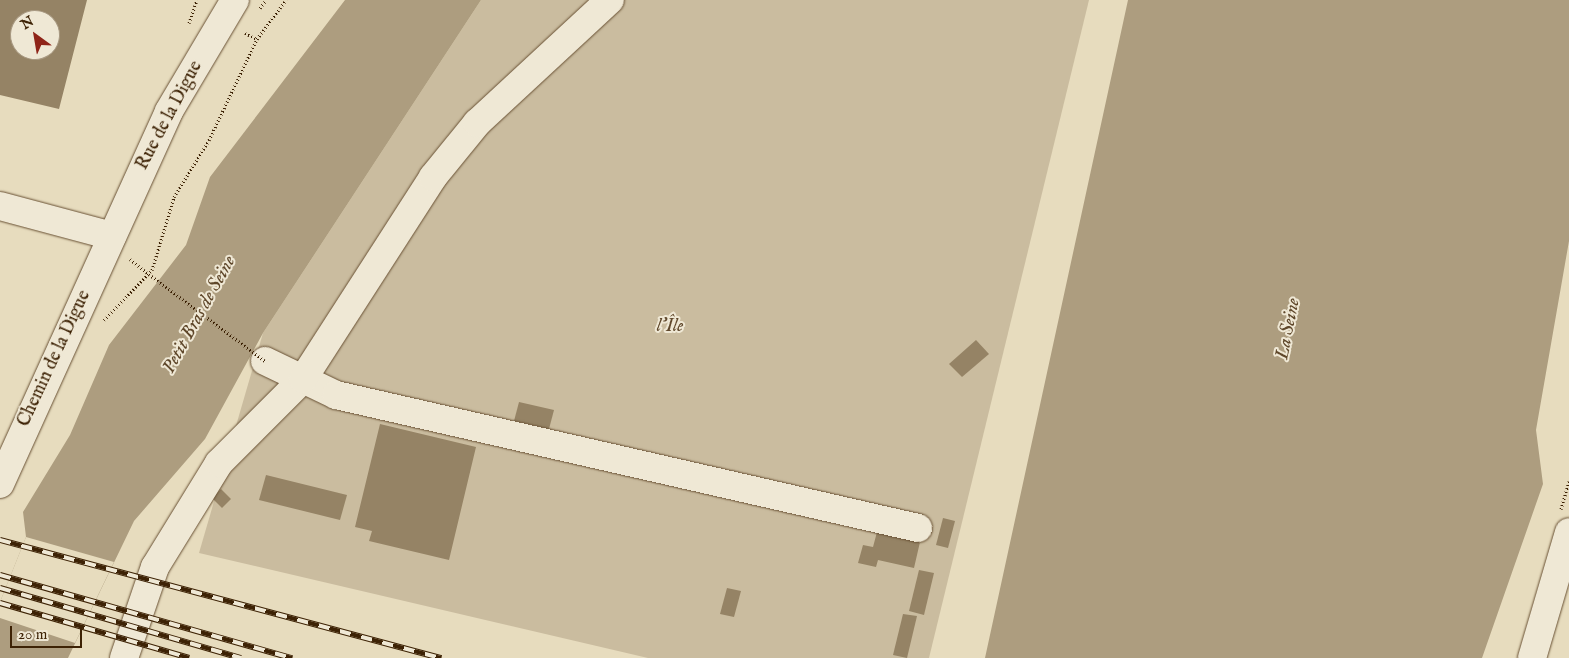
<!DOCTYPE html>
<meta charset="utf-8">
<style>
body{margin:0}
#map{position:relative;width:1569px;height:658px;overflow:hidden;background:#e7dcbe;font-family:"IM FELL English",serif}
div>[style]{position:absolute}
.green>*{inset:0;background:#cabc9f}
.water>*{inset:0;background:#ad9d7f}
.pier>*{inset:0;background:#e7dcbe}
.building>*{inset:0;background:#958365}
.path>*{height:3px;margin-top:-1.5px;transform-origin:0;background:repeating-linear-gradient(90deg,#3d2205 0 1px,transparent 0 3.5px)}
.roads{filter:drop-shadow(0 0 1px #685033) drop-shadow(0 0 1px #685033)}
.minor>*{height:28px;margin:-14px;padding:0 14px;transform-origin:14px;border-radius:14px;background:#efe8d5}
.rail>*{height:5.5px;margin-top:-2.75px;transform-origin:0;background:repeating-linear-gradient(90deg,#efe8d5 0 11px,#3d2205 0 22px);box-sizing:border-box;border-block:1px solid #3d2205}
.path-bridge>*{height:3px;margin-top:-1.5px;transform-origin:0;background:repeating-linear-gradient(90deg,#3d2205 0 1px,transparent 0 3.5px)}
span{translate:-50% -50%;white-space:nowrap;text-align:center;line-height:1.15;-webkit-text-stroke:4px #efe8d5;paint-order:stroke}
.street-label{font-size:18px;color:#3d2205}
.park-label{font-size:18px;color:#60482c;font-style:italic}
.water-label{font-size:19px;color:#5f472a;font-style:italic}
.north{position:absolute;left:10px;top:10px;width:50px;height:50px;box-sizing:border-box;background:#efe8d5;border:1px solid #a89982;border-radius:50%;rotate:328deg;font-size:14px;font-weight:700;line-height:20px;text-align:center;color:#3d2205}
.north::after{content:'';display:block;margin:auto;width:18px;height:22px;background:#8f2418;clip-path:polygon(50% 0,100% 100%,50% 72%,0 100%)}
.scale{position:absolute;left:10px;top:626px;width:72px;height:22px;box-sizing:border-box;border:2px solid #3d2205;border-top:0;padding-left:6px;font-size:15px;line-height:18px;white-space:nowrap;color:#3d2205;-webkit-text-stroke:4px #efe8d5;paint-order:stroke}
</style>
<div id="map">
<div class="green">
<div style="clip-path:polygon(481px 0,1089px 0,929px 658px,648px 658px,199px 553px,263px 333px)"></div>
</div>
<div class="water">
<div style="clip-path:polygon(345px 0,481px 0,263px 333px,205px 439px,134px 521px,68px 658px,0 658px,0 602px,26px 537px,23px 512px,70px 435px,109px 345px,186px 245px,210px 177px)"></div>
<div style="clip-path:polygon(1128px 0,1569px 0,1569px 241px,1536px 430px,1543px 484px,1482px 658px,985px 658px)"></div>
</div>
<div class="pier">
<div style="clip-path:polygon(26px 537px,114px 562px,75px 643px,0 618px,0 602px)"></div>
</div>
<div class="building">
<div style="clip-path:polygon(evenodd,0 0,87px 0,59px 109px,0 95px,0 0,20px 20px,50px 20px,50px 50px,20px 50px,20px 20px)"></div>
<div style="clip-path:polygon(976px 340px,989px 354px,962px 377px,949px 364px)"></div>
<div style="clip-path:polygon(519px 402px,554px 410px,549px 429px,514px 421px)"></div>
<div style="clip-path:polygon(380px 424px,476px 447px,449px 560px,369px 541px,372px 531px,355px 527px)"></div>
<div style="clip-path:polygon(266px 475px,347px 495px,340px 520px,259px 500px)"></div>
<div style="clip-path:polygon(221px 489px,231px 499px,222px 508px,212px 498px)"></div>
<div style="clip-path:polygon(943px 518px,955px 521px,948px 548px,936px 545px)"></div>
<div style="clip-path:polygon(877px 532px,920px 542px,914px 568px,878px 560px,876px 567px,858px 563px,863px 545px,873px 547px)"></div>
<div style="clip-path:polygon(919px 570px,934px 573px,924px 615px,909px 611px)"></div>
<div style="clip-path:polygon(727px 588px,741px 591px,734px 617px,720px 614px)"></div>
<div style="clip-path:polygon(903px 614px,917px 616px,907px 658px,893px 655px)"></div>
</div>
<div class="path">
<div style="left:260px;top:8px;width:10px;rotate:-53deg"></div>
<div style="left:189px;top:23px;width:24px;rotate:-71deg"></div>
<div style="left:245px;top:33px;width:13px;rotate:27deg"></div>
<div style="left:257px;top:39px;width:49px;rotate:-53.4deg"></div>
<div style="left:130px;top:259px;width:21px;rotate:39deg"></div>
<div style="left:104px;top:320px;width:69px;rotate:-46.2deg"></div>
<div style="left:152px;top:270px;width:76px;rotate:-73.2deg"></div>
<div style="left:174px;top:197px;width:67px;rotate:-58.4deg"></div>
<div style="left:209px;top:140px;width:112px;rotate:-64.6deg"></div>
<div style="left:1561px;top:509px;width:29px;rotate:-74deg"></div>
</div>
<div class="roads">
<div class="minor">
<div style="left:0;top:206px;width:116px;rotate:15deg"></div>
<div style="left:265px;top:361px;width:79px;rotate:25.6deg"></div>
<div style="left:336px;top:395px;width:597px;rotate:12.87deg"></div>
<div style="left:0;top:484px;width:409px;rotate:-65.6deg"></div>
<div style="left:169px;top:111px;width:129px;rotate:-59.3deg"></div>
<div style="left:124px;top:658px;width:96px;rotate:-71.2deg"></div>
<div style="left:155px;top:567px;width:122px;rotate:-58.4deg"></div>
<div style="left:219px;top:463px;width:119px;rotate:-45deg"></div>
<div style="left:303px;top:379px;width:240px;rotate:-57.2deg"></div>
<div style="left:433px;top:177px;width:70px;rotate:-50.8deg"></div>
<div style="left:477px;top:123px;width:181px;rotate:-42.8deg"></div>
<div style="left:1532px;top:658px;width:131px;rotate:-73.6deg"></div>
</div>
</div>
<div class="rail">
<div style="left:0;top:540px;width:457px;rotate:15deg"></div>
<div style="left:0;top:575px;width:304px;rotate:15.9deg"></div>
<div style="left:0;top:588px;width:251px;rotate:16.2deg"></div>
<div style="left:0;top:603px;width:197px;rotate:16.2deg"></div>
</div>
<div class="path-bridge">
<div style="left:146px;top:272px;width:149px;rotate:36.8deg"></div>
</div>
<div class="street-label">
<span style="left:170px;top:116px;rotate:-62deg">Rue de la Digue</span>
<span style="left:55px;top:359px;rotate:-65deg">Chemin de la Digue</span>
</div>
<div class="park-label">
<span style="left:670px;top:327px">l'Île</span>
</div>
<div class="water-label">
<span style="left:200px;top:315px;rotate:-61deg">Petit Bras de Seine</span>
<span style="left:1289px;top:329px;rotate:-79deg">La Seine</span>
</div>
<div class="north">N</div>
<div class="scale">20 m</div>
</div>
